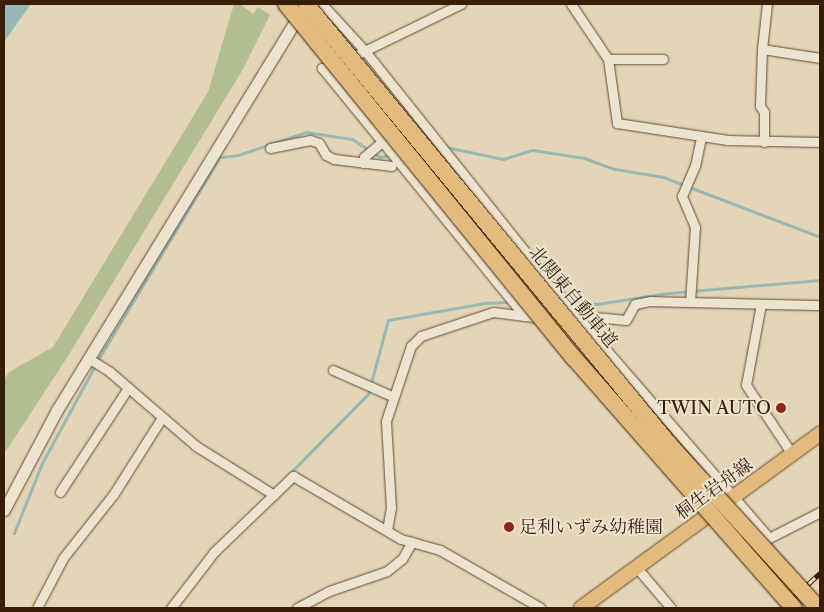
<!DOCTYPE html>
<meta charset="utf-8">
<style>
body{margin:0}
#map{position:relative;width:824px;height:612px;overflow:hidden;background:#e4d5b6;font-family:"Libre Caslon Text","Noto Serif JP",serif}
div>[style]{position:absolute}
.green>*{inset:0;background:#b2be90}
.water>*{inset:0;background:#97b8b4}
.stream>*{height:3px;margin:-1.5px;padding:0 1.5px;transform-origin:1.5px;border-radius:1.5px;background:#97b8b4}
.roads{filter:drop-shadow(0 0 1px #634b33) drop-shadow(0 0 1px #634b33)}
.minor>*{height:9px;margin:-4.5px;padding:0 4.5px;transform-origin:4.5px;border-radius:4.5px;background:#ede4d0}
.tertiary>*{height:11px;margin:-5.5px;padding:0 5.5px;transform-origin:5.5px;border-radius:5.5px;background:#ede4d0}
.primary>*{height:14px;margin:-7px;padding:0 7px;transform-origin:7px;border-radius:7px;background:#e2ba7b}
.rail>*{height:5px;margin-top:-2.5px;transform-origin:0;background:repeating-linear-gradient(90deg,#ede4d0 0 9px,#381d07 0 18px);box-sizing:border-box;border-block:1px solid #381d07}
.bridges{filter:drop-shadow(0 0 1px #381d07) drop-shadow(0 0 1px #381d07)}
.motorway-bridge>*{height:16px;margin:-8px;padding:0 8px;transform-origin:8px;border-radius:8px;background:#e2ba7b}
.dots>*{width:14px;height:14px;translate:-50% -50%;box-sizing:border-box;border:2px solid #ede4d0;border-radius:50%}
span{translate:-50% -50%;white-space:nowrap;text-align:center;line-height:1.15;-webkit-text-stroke:4px #ede4d0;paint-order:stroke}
.street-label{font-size:18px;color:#381d07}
.poi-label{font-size:18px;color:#381d07}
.right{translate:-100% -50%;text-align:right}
.left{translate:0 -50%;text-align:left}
.frame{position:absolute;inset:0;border:5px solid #381d07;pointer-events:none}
</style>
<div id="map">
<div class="green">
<div style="clip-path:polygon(234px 4px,240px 4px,253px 14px,258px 7px,270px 15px,242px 71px,68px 356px,4px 454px,4px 380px,9px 372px,53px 347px,208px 92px)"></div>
</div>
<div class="water">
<div style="clip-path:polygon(4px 4px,31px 4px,4px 42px)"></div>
</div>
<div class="stream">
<div style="left:432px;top:149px;width:14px;rotate:-8deg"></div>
<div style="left:446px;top:147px;width:58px;rotate:11.9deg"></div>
<div style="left:503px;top:159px;width:31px;rotate:-17deg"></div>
<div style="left:533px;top:150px;width:52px;rotate:8.9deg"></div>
<div style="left:584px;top:158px;width:33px;rotate:20deg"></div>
<div style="left:615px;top:169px;width:49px;rotate:9.5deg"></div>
<div style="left:663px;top:177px;width:168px;rotate:20.9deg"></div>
<div style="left:570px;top:303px;width:27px;rotate:2deg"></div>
<div style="left:597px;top:304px;width:72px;rotate:-8.8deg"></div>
<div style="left:668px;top:293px;width:153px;rotate:-4.9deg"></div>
<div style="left:292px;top:471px;width:108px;rotate:-45.4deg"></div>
<div style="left:368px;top:394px;width:77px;rotate:-74.9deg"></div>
<div style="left:388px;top:320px;width:97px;rotate:-10deg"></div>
<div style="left:484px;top:303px;width:27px;rotate:-2deg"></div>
<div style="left:14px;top:533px;width:75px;rotate:-68.2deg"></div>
<div style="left:42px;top:463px;width:119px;rotate:-61.5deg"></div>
<div style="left:99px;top:358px;width:235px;rotate:-59deg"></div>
<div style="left:220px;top:157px;width:18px;rotate:-6deg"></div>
<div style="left:238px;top:155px;width:72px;rotate:-18.7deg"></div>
<div style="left:306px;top:132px;width:47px;rotate:8.7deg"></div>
<div style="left:352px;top:139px;width:33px;rotate:33deg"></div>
<div style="left:380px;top:157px;width:11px;rotate:-10deg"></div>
</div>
<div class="roads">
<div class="minor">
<div style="left:322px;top:4px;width:64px;rotate:47.5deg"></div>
<div style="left:365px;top:51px;width:338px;rotate:51.4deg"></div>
<div style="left:576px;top:315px;width:295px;rotate:49.1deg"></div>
<div style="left:769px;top:538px;width:57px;rotate:-27deg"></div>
<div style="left:571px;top:4px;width:66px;rotate:56.1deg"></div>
<div style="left:608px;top:59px;width:65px;rotate:82deg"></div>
<div style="left:617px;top:123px;width:112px;rotate:8.7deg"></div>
<div style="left:728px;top:140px;width:92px;rotate:1.2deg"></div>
<div style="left:762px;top:49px;width:45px;rotate:-83.7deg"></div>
<div style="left:348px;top:59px;width:126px;rotate:-26deg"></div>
<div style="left:608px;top:59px;width:55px"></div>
<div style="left:336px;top:64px;width:15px;rotate:164deg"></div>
<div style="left:322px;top:68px;width:320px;rotate:50.8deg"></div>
<div style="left:764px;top:142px;width:30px;rotate:-90deg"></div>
<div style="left:764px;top:112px;width:7px;rotate:-124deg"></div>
<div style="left:760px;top:106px;width:57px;rotate:-88deg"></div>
<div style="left:762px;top:49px;width:59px;rotate:8.8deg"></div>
<div style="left:270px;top:148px;width:41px;rotate:-11.3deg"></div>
<div style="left:310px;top:140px;width:9px;rotate:18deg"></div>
<div style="left:319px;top:143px;width:14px;rotate:60deg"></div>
<div style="left:326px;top:155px;width:9px;rotate:27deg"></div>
<div style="left:334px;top:159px;width:58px;rotate:6.9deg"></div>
<div style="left:363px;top:163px;width:6px;rotate:-81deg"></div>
<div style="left:364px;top:157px;width:23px;rotate:-40deg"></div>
<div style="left:690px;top:302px;width:75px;rotate:-86.2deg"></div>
<div style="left:695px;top:227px;width:34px;rotate:-113deg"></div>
<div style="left:682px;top:196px;width:33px;rotate:-67deg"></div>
<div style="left:695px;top:166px;width:30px;rotate:-78deg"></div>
<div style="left:761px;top:304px;width:82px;rotate:100.5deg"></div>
<div style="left:746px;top:385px;width:83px;rotate:56.3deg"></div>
<div style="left:574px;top:315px;width:52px;rotate:5.5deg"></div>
<div style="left:626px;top:320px;width:18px;rotate:-61deg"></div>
<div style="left:635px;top:304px;width:16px;rotate:-11deg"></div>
<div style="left:651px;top:301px;width:169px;rotate:1.4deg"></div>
<div style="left:88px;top:358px;width:26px;rotate:32deg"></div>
<div style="left:110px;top:372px;width:113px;rotate:40.7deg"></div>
<div style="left:196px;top:446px;width:92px;rotate:32.1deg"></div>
<div style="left:333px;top:370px;width:64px;rotate:23.8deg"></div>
<div style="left:60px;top:492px;width:124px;rotate:-56.8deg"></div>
<div style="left:387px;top:530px;width:22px;rotate:-80deg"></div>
<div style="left:391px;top:508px;width:87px;rotate:-93.3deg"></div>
<div style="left:386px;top:421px;width:79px;rotate:-71.6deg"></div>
<div style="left:411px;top:346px;width:14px;rotate:-45deg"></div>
<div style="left:421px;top:336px;width:76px;rotate:-18.4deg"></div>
<div style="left:493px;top:312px;width:48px;rotate:7.1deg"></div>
<div style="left:638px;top:569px;width:51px;rotate:49.8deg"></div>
<div style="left:37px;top:608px;width:56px;rotate:-62.5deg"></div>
<div style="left:63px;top:558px;width:80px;rotate:-51.6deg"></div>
<div style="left:113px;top:495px;width:90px;rotate:-57.7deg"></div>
<div style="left:171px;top:608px;width:71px;rotate:-52.5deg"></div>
<div style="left:214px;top:552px;width:110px;rotate:-43.9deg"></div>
<div style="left:293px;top:476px;width:125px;rotate:30.3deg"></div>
<div style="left:401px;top:539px;width:41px;rotate:15.8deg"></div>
<div style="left:440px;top:550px;width:116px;rotate:29.9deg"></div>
<div style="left:297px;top:608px;width:36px;rotate:-28deg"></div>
<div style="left:329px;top:591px;width:61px;rotate:-19deg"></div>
<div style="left:387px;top:571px;width:19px;rotate:-39deg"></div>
<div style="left:402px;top:559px;width:20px;rotate:-60deg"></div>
</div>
<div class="tertiary">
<div style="left:4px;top:510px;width:113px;rotate:-62.1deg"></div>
<div style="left:57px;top:410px;width:465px;rotate:-58.5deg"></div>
</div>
<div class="primary">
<div style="left:581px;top:608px;width:296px;rotate:-36.1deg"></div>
</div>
</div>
<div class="rail">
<div style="left:782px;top:608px;width:52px;rotate:-42.6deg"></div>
</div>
<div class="bridges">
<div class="motorway-bridge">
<div style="left:286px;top:4px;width:456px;rotate:50.9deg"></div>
<div style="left:574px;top:358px;width:333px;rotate:48.7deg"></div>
<div style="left:306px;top:4px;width:569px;rotate:50.49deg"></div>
<div style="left:668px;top:443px;width:223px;rotate:47.7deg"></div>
</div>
</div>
<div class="dots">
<div style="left:781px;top:408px;background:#8f2418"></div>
<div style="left:509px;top:527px;background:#8f2418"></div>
</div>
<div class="street-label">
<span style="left:573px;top:297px;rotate:50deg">北関東自動車道</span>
<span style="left:714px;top:489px;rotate:-36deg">桐生岩舟線</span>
</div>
<div class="poi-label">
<span class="right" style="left:771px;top:408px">TWIN AUTO</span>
<span class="left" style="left:519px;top:527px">足利いずみ幼稚園</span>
</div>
<div class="frame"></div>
</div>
